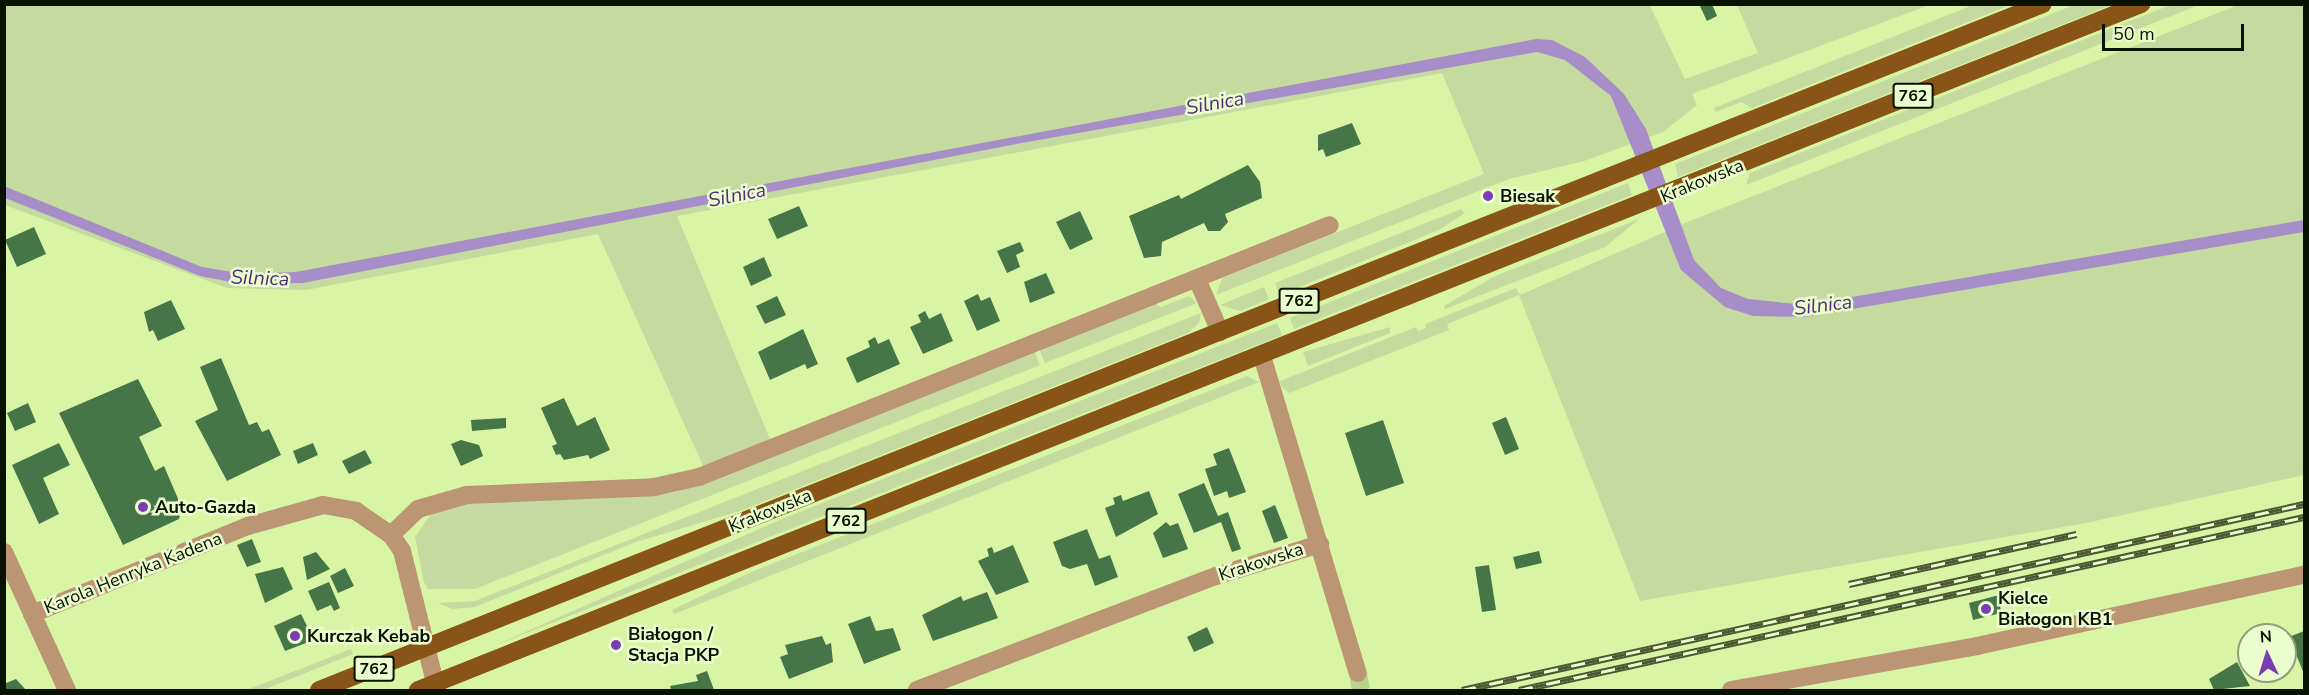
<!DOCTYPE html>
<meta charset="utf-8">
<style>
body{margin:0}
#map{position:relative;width:2309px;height:695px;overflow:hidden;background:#d8f5a5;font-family:"Nunito Sans",sans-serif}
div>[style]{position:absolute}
.green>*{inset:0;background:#c4da9e}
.water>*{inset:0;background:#a88ec8}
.building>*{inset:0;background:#467547}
.minor-tunnel>*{height:18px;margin-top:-9px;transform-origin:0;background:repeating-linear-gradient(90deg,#b9d38c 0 18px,transparent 0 27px)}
.minor>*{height:18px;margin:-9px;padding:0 9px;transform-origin:9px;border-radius:9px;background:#bc9673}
.major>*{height:18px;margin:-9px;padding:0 9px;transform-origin:9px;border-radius:9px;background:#895517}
.rail>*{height:7px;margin-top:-3.5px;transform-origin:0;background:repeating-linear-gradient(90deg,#ebfdce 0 14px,#4a5834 0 28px);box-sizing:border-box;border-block:2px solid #4a5834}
.dots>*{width:16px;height:16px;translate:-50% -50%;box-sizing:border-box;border:3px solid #ebfdce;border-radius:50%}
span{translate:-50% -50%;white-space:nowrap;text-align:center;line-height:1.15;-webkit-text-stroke:5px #ebfdce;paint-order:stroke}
.shield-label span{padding:2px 4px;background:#ebfdce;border:2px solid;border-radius:4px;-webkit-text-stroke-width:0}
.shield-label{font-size:16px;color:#091100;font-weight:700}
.street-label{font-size:18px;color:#091100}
.poi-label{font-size:18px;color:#091100;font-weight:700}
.left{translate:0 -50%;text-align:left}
.water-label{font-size:20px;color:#533076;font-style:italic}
.frame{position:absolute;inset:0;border:6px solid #091100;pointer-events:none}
.north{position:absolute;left:2237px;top:623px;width:60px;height:60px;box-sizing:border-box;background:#ebfdce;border:2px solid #919f7c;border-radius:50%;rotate:356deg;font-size:16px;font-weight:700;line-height:24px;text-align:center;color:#091100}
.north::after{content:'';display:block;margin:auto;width:21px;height:27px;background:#7b3db2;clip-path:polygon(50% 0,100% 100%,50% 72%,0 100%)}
.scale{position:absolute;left:2102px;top:24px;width:142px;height:27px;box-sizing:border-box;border:3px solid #091100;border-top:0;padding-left:8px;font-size:18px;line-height:21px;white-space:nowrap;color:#091100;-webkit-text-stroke:4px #ebfdce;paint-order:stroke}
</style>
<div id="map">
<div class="green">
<div style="clip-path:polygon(1649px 4px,1685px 79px,1758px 53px,1737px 5px,1929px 5px,1692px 94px,1697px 105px,1663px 132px,1584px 161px,1509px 179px,1216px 295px,1222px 278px,1484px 174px,1442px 73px,677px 216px,772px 444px,705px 470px,598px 234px,306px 290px,227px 288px,5px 205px,4px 5px)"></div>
<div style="clip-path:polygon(2173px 4px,2199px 5px,1746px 185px,1750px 173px)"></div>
<div style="clip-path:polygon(1973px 5px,2010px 5px,1752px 108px,1741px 102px,1716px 112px,1714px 108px)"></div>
<div style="clip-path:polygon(2074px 5px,2111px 5px,1678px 177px,1675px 164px)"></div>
<div style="clip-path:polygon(2238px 5px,2304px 5px,2304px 475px,2086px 523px,1640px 601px,1519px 295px,1447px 324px,1449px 330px,1289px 393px,1281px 386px,1280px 381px,1416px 327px,1418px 331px,1426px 328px,1425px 324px,1516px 288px,1520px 295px,1690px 221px)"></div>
<div style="clip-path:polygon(1628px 183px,1632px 195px,1294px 329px,1290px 318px)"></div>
<div style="clip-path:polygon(1461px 209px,1465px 213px,1439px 230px,1280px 295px,1275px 283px)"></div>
<div style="clip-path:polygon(1639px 219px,1605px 247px,1445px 309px,1444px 306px,1493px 277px)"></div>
<div style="clip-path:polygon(1264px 287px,1269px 299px,1240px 311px,1220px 305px)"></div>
<div style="clip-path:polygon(1189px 296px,1197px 303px,1045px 363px,1039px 349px,1154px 303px,1161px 307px)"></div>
<div style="clip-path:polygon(1201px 313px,1199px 323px,1188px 333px,740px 511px,636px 542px,475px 607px,452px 609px,438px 603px,475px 601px)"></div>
<div style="clip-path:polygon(1277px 323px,1282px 335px,491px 647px,782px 519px)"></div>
<div style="clip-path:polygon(1390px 327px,1390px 333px,1308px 366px,1303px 352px)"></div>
<div style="clip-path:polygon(1034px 350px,1040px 365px,475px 589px,428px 589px,424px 582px,415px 537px,430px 515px,451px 502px,675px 492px)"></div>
<div style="clip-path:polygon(1247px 376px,1259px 382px,674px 614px,672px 610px,749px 573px)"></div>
<div style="clip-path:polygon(351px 649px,353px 654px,263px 690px,246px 690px)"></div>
</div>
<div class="water">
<div style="clip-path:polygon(1536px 39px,1552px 40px,1585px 57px,1624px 94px,1646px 129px,1694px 260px,1721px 288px,1748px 299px,1805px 305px,2304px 220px,2304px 232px,1805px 317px,1753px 316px,1725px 307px,1681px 270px,1611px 96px,1565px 60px,1537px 52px,1016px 144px,303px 283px,242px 284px,200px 276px,5px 198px,4px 186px,202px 267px,244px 274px,296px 272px)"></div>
</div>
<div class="building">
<div style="clip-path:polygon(1699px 4px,1712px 4px,1717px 16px,1707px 21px)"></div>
<div style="clip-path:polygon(1352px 123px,1361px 144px,1326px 157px,1323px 149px,1318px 151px,1318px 135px)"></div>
<div style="clip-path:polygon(1248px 165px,1260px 182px,1262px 198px,1225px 214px,1228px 222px,1220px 231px,1208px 231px,1204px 223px,1162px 242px,1161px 256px,1144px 258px,1129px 216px,1179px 195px,1181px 199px)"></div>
<div style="clip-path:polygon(799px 206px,808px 226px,777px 239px,768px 219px)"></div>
<div style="clip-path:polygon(1080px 211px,1093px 239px,1070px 250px,1056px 222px)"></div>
<div style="clip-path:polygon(34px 227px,46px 254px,17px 267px,5px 240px)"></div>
<div style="clip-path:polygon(1020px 242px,1024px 251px,1016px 255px,1020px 267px,1007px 273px,997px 251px)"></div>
<div style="clip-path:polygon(764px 257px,772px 276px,751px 286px,743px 267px)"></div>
<div style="clip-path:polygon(1046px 273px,1055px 293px,1030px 303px,1024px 282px)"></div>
<div style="clip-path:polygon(978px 294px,981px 301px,990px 297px,1000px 321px,977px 331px,964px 301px)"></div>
<div style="clip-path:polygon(777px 296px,786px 315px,765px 324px,756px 306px)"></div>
<div style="clip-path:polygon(171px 300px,185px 329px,158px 341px,153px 330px,149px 332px,144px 312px)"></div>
<div style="clip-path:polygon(925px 311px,929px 319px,941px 313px,953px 341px,923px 354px,910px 327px,921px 322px,918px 315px)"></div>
<div style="clip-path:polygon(803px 329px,818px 364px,807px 369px,805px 364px,770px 380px,758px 352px)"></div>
<div style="clip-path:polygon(875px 337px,878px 344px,889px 339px,900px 364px,857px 383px,846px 358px,870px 347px,868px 341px)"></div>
<div style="clip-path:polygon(221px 358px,249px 425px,257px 422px,262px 432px,269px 429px,281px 455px,227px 481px,195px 421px,218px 410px,200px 367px)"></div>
<div style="clip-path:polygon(138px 379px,162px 426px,139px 437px,155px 471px,164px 466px,182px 508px,179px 519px,123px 545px,59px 413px)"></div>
<div style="clip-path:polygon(564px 398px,577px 426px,595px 417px,610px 450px,590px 459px,588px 455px,564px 460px,560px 454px,556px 455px,552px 446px,557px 444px,541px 408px)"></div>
<div style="clip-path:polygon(28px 403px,36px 422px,15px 431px,7px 413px)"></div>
<div style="clip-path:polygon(1506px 417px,1519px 449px,1505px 455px,1492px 423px)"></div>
<div style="clip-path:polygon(506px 418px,506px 428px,472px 431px,471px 420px)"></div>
<div style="clip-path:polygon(1383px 420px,1404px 483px,1366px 496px,1345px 433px)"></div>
<div style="clip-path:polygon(461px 440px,479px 445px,483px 456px,461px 466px,451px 444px)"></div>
<div style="clip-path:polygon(59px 443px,70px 465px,43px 478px,59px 514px,39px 524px,12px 465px)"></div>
<div style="clip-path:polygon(313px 443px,318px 455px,298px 464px,293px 451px)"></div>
<div style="clip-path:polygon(1229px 448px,1246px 492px,1229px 498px,1227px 491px,1214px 496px,1205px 469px,1217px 465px,1213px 454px)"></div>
<div style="clip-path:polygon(365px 450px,372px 463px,349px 474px,342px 461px)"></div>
<div style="clip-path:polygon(1204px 483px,1218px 516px,1228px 512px,1241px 549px,1232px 552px,1221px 522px,1194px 533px,1178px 494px)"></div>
<div style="clip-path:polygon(1149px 491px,1158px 514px,1116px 537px,1105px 508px,1115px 504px,1113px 498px,1121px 495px,1123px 501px)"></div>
<div style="clip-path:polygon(1275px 505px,1288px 538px,1274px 543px,1262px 511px)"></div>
<div style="clip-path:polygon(1166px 522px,1170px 526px,1178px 523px,1188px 549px,1163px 558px,1153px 533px)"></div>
<div style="clip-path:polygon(1087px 529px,1099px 559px,1110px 555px,1118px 577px,1095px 586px,1087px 564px,1070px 569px,1062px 566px,1053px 542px)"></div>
<div style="clip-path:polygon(252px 539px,261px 562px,247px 567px,237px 545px)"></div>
<div style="clip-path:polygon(1013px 545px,1029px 582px,996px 595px,978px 561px,989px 556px,987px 549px,992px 547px,994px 553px)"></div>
<div style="clip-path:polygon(1539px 551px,1542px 563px,1516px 569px,1513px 557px)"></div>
<div style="clip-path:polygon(316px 552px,330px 569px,307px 580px,303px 557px)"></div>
<div style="clip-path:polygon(1489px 565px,1496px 610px,1482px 612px,1475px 567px)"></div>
<div style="clip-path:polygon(283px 567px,293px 589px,265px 603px,255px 574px)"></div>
<div style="clip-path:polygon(345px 568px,354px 586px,338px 593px,330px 576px)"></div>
<div style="clip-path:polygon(329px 582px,340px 608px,334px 611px,331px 605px,317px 611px,308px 591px)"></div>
<div style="clip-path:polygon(987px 592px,998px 618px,933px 641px,922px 615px,961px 596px,963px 601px)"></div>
<div style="clip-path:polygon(1999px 595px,2001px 613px,1973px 620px,1969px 603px)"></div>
<div style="clip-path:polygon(301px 614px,314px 640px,285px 651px,274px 626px)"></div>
<div style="clip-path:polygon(870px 616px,876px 631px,893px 628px,901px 650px,864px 664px,848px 624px)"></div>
<div style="clip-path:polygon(1207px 627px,1214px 643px,1194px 652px,1187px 637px)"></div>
<div style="clip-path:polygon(2304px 631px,2304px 674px,2289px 637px)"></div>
<div style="clip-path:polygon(822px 636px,826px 645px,831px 643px,833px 662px,789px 679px,780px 657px,788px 654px,785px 645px)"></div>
<div style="clip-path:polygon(2237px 662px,2250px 686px,2214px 690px,2209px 679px)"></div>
<div style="clip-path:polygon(707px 671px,714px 690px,671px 690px,670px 686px,698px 681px,696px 675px)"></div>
<div style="clip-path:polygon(16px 679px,26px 690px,4px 690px,4px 684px)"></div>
</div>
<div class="minor-tunnel">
<div style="left:1358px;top:673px;width:17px;rotate:80deg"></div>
</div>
<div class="minor">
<div style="left:1197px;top:279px;width:58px;rotate:66.5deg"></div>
<div style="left:1262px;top:356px;width:331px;rotate:73.2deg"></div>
<div style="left:391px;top:535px;width:37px;rotate:-44deg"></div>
<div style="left:418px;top:509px;width:51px;rotate:-15.9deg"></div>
<div style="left:467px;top:495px;width:187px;rotate:-2.4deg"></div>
<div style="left:654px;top:487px;width:46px;rotate:-12.5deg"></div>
<div style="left:699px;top:477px;width:679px;rotate:-21.77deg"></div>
<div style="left:4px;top:552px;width:152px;rotate:65.5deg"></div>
<div style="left:32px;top:614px;width:233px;rotate:-22.2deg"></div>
<div style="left:248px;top:526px;width:78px;rotate:-15.6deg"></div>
<div style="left:323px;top:505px;width:34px;rotate:10deg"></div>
<div style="left:356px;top:511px;width:42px;rotate:34.4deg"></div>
<div style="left:391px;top:535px;width:19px;rotate:55deg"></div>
<div style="left:402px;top:551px;width:143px;rotate:75.9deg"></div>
<div style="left:917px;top:690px;width:320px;rotate:-20.9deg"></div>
<div style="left:1216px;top:576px;width:109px;rotate:-17.1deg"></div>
<div style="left:1731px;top:690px;width:250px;rotate:-10.1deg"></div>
<div style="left:1977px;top:646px;width:335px;rotate:-12.3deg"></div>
</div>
<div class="major">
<div style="left:319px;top:690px;width:1855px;rotate:-21.7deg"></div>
<div style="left:418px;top:690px;width:1855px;rotate:-21.71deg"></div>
</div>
<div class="rail">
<div style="left:1849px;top:584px;width:233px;rotate:-12.4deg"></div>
<div style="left:1462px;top:690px;width:862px;rotate:-12.46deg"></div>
<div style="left:1519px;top:690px;width:804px;rotate:-12.43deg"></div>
</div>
<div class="dots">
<div style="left:1488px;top:196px;background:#7b3db2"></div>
<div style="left:143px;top:507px;background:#7b3db2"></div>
<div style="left:1986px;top:609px;background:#7b3db2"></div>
<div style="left:295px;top:636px;background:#7b3db2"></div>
<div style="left:616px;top:645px;background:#7b3db2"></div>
</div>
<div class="shield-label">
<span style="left:1913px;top:96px">762</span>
<span style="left:1299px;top:301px">762</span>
<span style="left:846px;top:521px">762</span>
<span style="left:374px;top:669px">762</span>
</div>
<div class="street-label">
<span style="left:1702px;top:181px;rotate:-22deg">Krakowska</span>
<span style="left:770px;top:511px;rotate:-22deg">Krakowska</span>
<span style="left:1261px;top:562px;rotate:-18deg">Krakowska</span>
<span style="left:133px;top:573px;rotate:-22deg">Karola Henryka Kadena</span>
</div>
<div class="poi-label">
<span class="left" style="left:1500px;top:196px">Biesak</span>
<span class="left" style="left:155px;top:507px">Auto-Gazda</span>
<span class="left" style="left:1998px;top:609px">Kielce<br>Białogon KB1</span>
<span class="left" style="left:628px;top:645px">Białogon /<br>Stacja PKP</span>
<span class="left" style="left:307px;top:636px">Kurczak Kebab</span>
</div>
<div class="water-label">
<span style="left:1215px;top:103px;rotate:-10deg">Silnica</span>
<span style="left:737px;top:195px;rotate:-11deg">Silnica</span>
<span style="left:260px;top:278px;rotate:2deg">Silnica</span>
<span style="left:1823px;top:305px;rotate:-7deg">Silnica</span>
</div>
<div class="frame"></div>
<div class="north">N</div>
<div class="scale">50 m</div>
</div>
